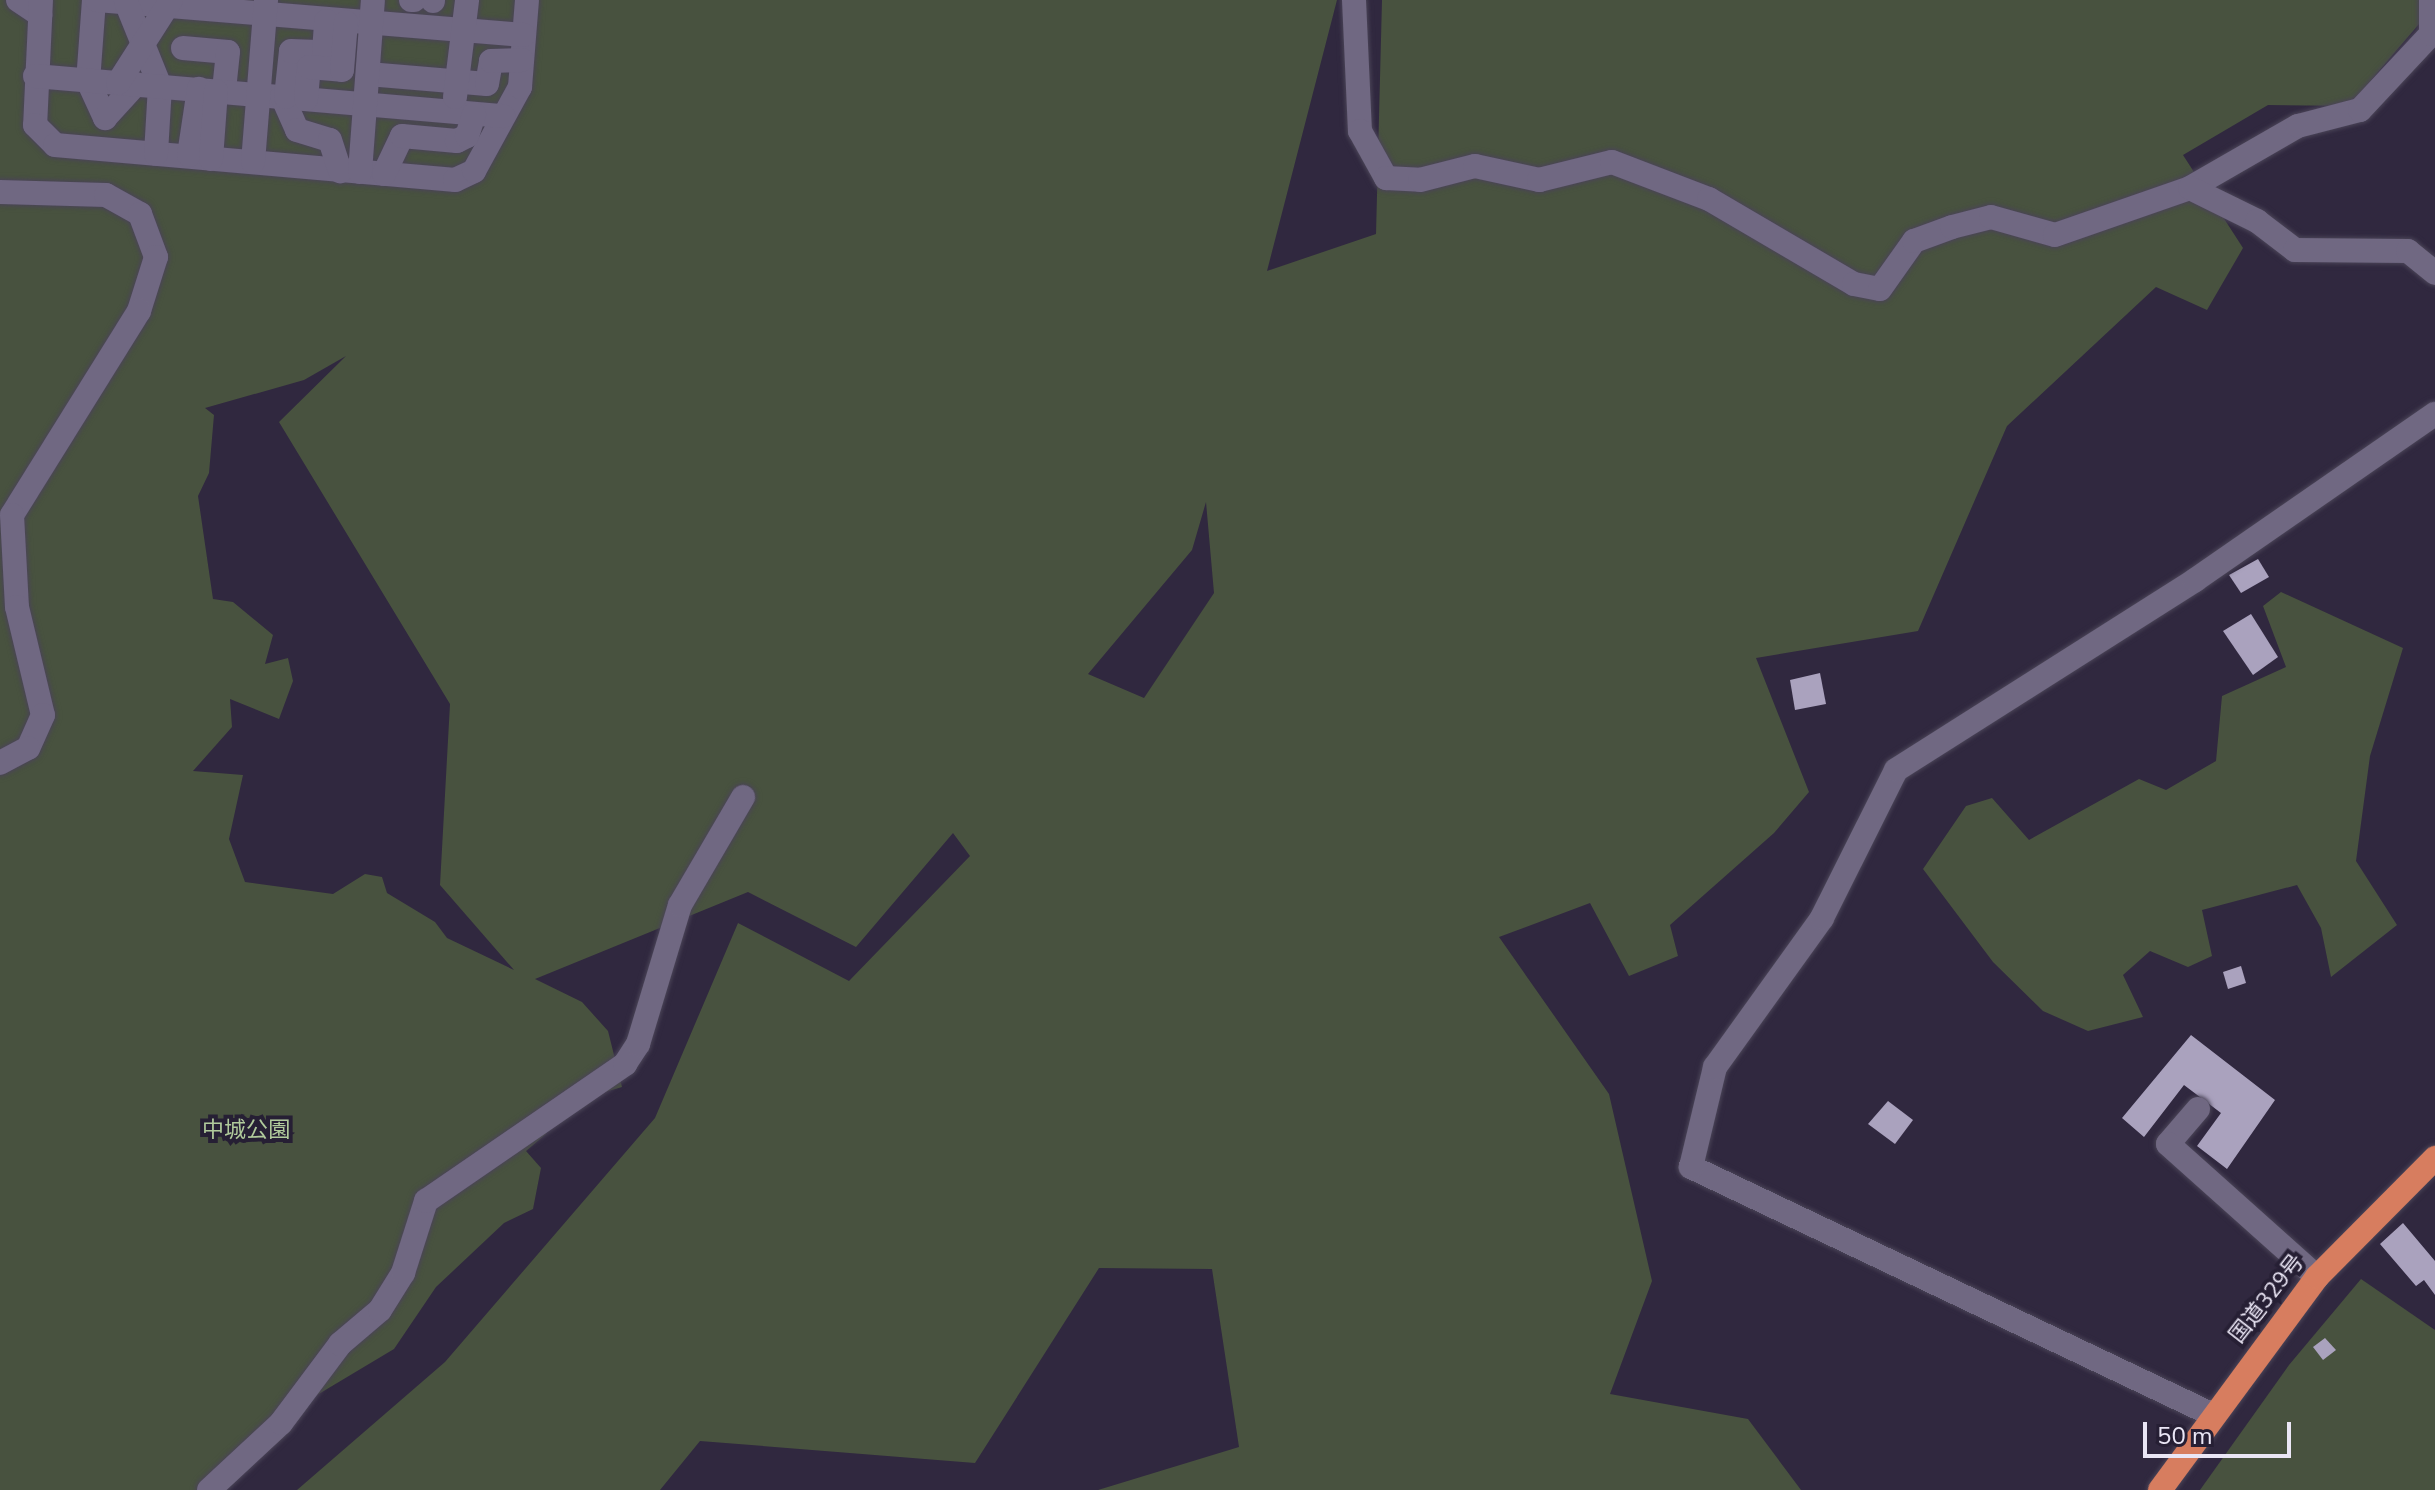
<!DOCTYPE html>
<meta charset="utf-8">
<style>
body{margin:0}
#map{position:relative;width:2435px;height:1490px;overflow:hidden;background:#30283f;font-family:"Nunito Sans","Noto Sans JP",sans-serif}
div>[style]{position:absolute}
.green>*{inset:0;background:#48523f}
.building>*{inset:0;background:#aaa2be}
.roads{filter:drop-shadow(0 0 2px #4a4457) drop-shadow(0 0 2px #4a4457)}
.minor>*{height:24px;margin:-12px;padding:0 12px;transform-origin:12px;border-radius:12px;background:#706882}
.highway>*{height:24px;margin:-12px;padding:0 12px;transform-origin:12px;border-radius:12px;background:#d77d5f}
span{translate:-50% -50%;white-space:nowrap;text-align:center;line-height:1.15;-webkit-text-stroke:8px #261f34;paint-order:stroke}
.park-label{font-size:22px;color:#b0ca9b}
.street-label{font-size:22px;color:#eae6f5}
.scale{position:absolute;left:2143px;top:1422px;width:148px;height:36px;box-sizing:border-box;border:4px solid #eae6f5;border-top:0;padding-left:10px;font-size:24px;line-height:28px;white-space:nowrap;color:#eae6f5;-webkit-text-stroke:6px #261f34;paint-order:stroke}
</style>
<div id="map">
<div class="green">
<div style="clip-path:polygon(evenodd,0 0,1337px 0,1267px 271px,1376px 234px,1382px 0,2421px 0,2425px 17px,2349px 106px,2268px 105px,2183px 155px,2243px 248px,2207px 310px,2156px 287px,2007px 426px,1918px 631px,1756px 658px,1809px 792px,1774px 833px,1670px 925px,1678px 956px,1629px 976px,1590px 903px,1499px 937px,1609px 1094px,1652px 1281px,1610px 1394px,1748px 1419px,1801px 1490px,1098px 1490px,1239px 1447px,1212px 1269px,1099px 1268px,975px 1463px,700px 1441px,660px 1490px,297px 1490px,445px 1362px,655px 1118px,738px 923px,849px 981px,970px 856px,953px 833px,856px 947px,748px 892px,535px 979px,582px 1002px,608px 1031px,622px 1087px,561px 1105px,546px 1134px,526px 1151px,541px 1168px,533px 1209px,504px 1223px,436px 1287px,394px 1349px,307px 1401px,284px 1437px,222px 1490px,0 1490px,0 0,346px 356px,279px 422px,450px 704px,440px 885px,514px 970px,447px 938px,435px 922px,387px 893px,382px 877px,365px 874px,333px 894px,245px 882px,229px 839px,243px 775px,193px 771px,232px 727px,230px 699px,279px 719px,293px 681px,288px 658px,265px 664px,273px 635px,233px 602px,213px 599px,198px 496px,209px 473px,214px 415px,205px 408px,304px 380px,346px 356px,0 0,1206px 502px,1214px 593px,1144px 698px,1088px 674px,1192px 550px,1206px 502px)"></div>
<div style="clip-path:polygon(2281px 592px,2403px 648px,2370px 756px,2356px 861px,2397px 925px,2331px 977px,2321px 928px,2297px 885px,2202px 910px,2212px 956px,2188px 967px,2150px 951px,2123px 975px,2143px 1017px,2088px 1031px,2043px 1011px,1993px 962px,1923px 869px,1966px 806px,1992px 798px,2029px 840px,2139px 779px,2166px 790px,2216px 761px,2222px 696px,2286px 667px,2263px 606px)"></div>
<div style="clip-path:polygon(2361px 1279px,2435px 1330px,2435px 1490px,2200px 1490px,2289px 1365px)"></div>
</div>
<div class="building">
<div style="clip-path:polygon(2258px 559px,2269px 577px,2241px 593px,2229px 575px)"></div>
<div style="clip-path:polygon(2251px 614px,2278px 657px,2253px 675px,2223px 631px)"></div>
<div style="clip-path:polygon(1820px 673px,1826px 704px,1795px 710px,1790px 680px)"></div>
<div style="clip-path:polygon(2241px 966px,2246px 983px,2228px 989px,2223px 972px)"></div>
<div style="clip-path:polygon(2191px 1035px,2275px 1100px,2227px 1169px,2197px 1146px,2221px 1113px,2184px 1085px,2144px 1137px,2122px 1118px)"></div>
<div style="clip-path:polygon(1888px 1101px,1913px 1120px,1895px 1144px,1868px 1124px)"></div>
<div style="clip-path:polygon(2403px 1223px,2435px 1261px,2435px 1295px,2424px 1280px,2416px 1286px,2380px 1244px)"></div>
<div style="clip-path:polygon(2325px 1338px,2336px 1350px,2323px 1360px,2313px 1347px)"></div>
</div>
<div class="roads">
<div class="minor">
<div style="left:18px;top:0;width:27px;rotate:34deg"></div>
<div style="left:41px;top:0;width:125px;rotate:92.7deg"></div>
<div style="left:35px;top:125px;width:28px;rotate:45deg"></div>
<div style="left:55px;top:145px;width:402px;rotate:5deg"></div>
<div style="left:455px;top:180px;width:21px;rotate:-25deg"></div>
<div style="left:474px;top:171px;width:96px;rotate:-61.3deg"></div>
<div style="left:520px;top:87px;width:87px;rotate:-85.4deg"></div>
<div style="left:94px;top:0;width:81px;rotate:94.2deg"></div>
<div style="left:88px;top:81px;width:41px;rotate:65.3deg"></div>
<div style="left:105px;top:118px;width:46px;rotate:-47.6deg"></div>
<div style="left:97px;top:0;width:428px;rotate:4.7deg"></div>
<div style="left:411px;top:0;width:3px"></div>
<div style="left:1354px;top:0;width:131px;rotate:87.4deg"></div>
<div style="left:1360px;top:131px;width:54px;rotate:61deg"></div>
<div style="left:1386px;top:178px;width:34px;rotate:3deg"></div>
<div style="left:1420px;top:180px;width:57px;rotate:-14.3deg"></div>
<div style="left:1475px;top:166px;width:66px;rotate:12.3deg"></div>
<div style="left:1539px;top:180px;width:75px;rotate:-13.9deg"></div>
<div style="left:1612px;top:162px;width:104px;rotate:20.9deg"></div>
<div style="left:1709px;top:199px;width:168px;rotate:30.4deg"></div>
<div style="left:1854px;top:284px;width:26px;rotate:11deg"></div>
<div style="left:1880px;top:289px;width:59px;rotate:-54.7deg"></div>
<div style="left:1914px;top:241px;width:40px;rotate:-20.2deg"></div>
<div style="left:1952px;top:227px;width:40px;rotate:-14.4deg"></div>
<div style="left:1991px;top:217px;width:66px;rotate:15.7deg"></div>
<div style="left:2055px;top:235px;width:143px;rotate:-19.2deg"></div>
<div style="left:2190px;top:188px;width:125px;rotate:-29.9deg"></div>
<div style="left:2298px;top:126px;width:64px;rotate:-14.5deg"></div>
<div style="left:2360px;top:110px;width:104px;rotate:-46.9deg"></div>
<div style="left:2431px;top:34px;width:34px;rotate:-90deg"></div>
<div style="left:433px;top:1px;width:1px;rotate:-90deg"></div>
<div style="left:126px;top:2px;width:91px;rotate:68deg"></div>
<div style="left:160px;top:86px;width:68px;rotate:93.4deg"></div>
<div style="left:183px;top:48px;width:45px;rotate:5.1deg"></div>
<div style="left:228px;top:52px;width:39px;rotate:96deg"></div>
<div style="left:368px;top:74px;width:119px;rotate:4.8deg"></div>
<div style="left:487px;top:84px;width:23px;rotate:-80deg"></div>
<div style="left:491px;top:61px;width:31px;rotate:-2deg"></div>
<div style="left:35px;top:76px;width:470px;rotate:4.9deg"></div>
<div style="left:118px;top:83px;width:98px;rotate:-57.4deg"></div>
<div style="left:282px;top:96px;width:37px;rotate:66deg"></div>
<div style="left:297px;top:130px;width:34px;rotate:17deg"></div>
<div style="left:330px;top:140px;width:33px;rotate:72deg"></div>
<div style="left:286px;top:97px;width:46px;rotate:-83.8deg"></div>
<div style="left:291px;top:51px;width:33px;rotate:2deg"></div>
<div style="left:324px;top:52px;width:31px;rotate:-86deg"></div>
<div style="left:455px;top:97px;width:98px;rotate:-82.9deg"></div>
<div style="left:306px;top:99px;width:32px;rotate:-85deg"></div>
<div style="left:309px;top:67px;width:33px;rotate:5deg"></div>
<div style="left:342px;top:70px;width:48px;rotate:-85.2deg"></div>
<div style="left:189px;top:155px;width:67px;rotate:-81.4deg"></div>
<div style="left:211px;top:159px;width:68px;rotate:-85.8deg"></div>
<div style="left:253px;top:162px;width:163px;rotate:-85.4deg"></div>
<div style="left:360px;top:172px;width:172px;rotate:-85.7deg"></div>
<div style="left:384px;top:174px;width:42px;rotate:-64.7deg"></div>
<div style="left:402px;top:136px;width:55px;rotate:5.2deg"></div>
<div style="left:457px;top:141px;width:11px;rotate:-27deg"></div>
<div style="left:467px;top:136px;width:23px;rotate:-72deg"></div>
<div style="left:2190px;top:188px;width:75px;rotate:26.2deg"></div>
<div style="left:2257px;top:221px;width:48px;rotate:37.3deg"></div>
<div style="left:2295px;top:250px;width:113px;rotate:0.5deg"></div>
<div style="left:2408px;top:251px;width:35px;rotate:39deg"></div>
<div style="left:0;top:192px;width:106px;rotate:1.6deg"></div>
<div style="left:106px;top:195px;width:39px;rotate:29deg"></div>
<div style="left:140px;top:214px;width:46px;rotate:69.6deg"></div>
<div style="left:156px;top:257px;width:57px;rotate:107.5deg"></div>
<div style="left:139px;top:311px;width:240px;rotate:121.9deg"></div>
<div style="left:12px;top:515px;width:92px;rotate:86.9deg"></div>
<div style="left:17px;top:607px;width:111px;rotate:76.5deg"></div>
<div style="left:43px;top:715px;width:36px;rotate:114deg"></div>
<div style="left:28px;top:748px;width:32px;rotate:152deg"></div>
<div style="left:2198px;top:1109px;width:46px;rotate:130.6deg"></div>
<div style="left:2168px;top:1144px;width:200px;rotate:41.8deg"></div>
<div style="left:2211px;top:1414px;width:576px;rotate:-154.59deg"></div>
<div style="left:1691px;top:1167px;width:103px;rotate:-76.5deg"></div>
<div style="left:1715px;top:1067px;width:183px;rotate:-54.3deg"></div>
<div style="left:1822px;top:918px;width:165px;rotate:-63.4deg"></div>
<div style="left:1896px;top:770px;width:354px;rotate:-32.4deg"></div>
<div style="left:2195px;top:580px;width:292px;rotate:-34.7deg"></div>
<div style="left:209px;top:1490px;width:98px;rotate:-42.9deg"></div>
<div style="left:281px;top:1423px;width:99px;rotate:-53.2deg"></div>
<div style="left:340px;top:1344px;width:52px;rotate:-40.4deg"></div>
<div style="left:380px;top:1310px;width:44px;rotate:-58.1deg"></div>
<div style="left:403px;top:1273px;width:76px;rotate:-72.3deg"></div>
<div style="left:426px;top:1201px;width:242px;rotate:-34.5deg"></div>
<div style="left:625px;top:1064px;width:24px;rotate:-57deg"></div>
<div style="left:638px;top:1044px;width:145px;rotate:-73.2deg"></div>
<div style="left:680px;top:905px;width:125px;rotate:-59.7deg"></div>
</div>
<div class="highway">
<div style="left:2160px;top:1490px;width:265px;rotate:-53.6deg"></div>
<div style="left:2317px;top:1277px;width:168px;rotate:-45.2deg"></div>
</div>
</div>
<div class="park-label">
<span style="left:246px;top:1131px">中城公園</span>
</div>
<div class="street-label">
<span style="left:2267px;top:1299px;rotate:-52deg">国道329号</span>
</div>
<div class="scale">50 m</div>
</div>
